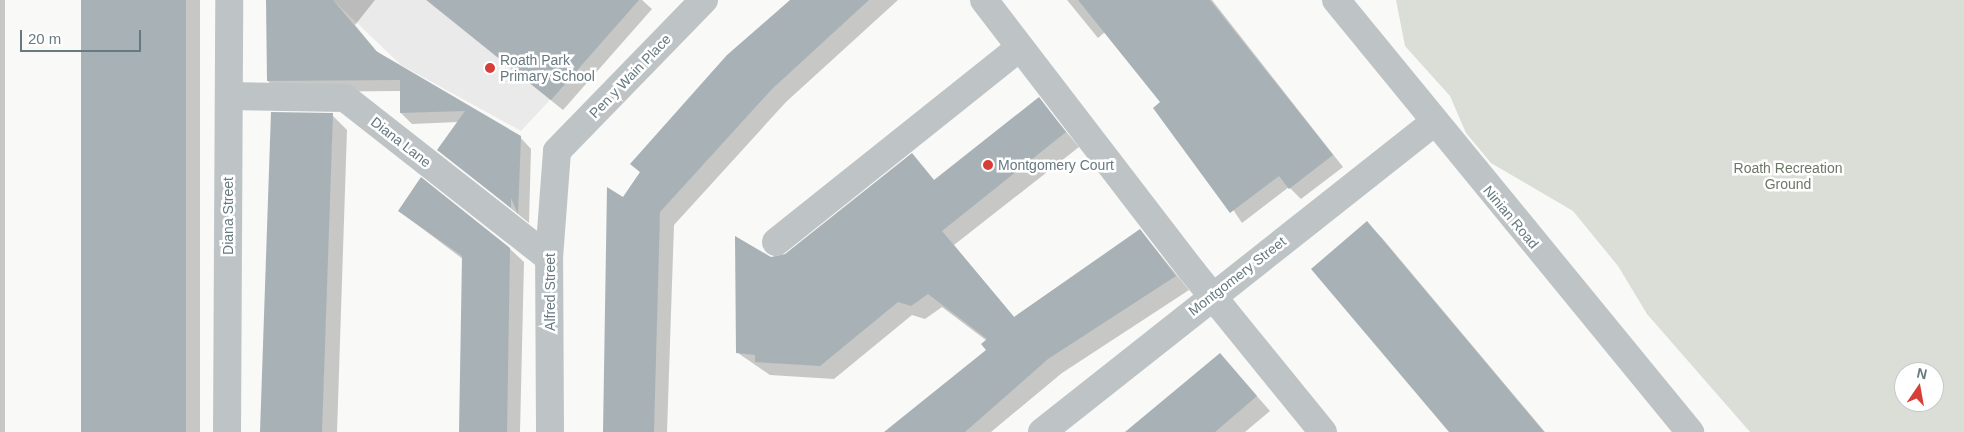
<!DOCTYPE html>
<style>
body{margin:0}
#map{position:relative;width:1964px;height:432px;overflow:hidden;background:#f9f9f7;font-family:Helvetica,sans-serif}
div>[style]{position:absolute}
.built>*{inset:0;background:#eaeaea}
.green>*{inset:0;background:#daded6}
.shadow>*{inset:0;background:#0003}
.building>*{inset:0;background:#a8b2b6}
.minor>*{height:28px;margin:-14px;padding:0 14px;transform-origin:14px;border-radius:14px;background:#bec4c6}
.dots>*{width:14px;height:14px;translate:-50% -50%;box-sizing:border-box;border:2px solid #fff;border-radius:50%}
span{translate:-50% -50%;white-space:nowrap;text-align:center;line-height:1.15;-webkit-text-stroke:5px #fff;paint-order:stroke}
.poi-label{font-size:14px;color:#667a80}
.left{translate:0 -50%;text-align:left}
.street-label{font-size:14px;color:#667a80}
.park-label{font-size:14px;color:#6c7865}
.north{position:absolute;left:1894px;top:362px;width:50px;height:50px;box-sizing:border-box;background:#fff;border:1px solid #c2cacc;border-radius:50%;rotate:12deg;font-size:14px;font-weight:700;line-height:20px;text-align:center;color:#667a80}
.north::after{content:'';display:block;margin:auto;width:18px;height:22px;background:#d83e38;clip-path:polygon(50% 0,100% 100%,50% 72%,0 100%)}
.scale{position:absolute;left:20px;top:30px;width:121px;height:22px;box-sizing:border-box;border:2px solid #667a80;border-top:0;padding-left:6px;font-size:15px;line-height:18px;white-space:nowrap;color:#667a80;-webkit-text-stroke:4px #fff;paint-order:stroke}
</style>
<div id="map">
<div class="built">
<div style="clip-path:polygon(333px 0,586px 0,564px 61px,577px 71px,521px 131px,401px 65px)"></div>
</div>
<div class="green">
<div style="clip-path:polygon(evenodd,1396px 0,1964px 0,1964px 432px,1750px 432px,1647px 314px,1618px 266px,1573px 211px,1491px 163px,1466px 133px,1450px 96px,1405px 46px,1396px 0,1904px 372px,1934px 372px,1934px 402px,1904px 402px,1904px 372px)"></div>
</div>
<div class="shadow">
<div style="clip-path:polygon(0 0,5px 0,5px 432px,0 432px)"></div>
<div style="clip-path:polygon(82px 0,200px 0,200px 432px,82px 432px)"></div>
<div style="clip-path:polygon(269px 0,375px 0,355px 25px,379px 54px,520px 137px,531px 149px,529px 223px,439px 150px,458px 122px,412px 124px,401px 113px,401px 91px,279px 92px,268px 81px)"></div>
<div style="clip-path:polygon(426px 0,642px 0,652px 9px,563px 110px)"></div>
<div style="clip-path:polygon(792px 0,898px 0,786px 102px,674px 225px,667px 432px,604px 432px,623px 199px,641px 173px,631px 164px)"></div>
<div style="clip-path:polygon(1067px 0,1212px 0,1343px 167px,1301px 199px,1289px 187px,1242px 223px,1162px 103px,1105px 32px,1098px 38px)"></div>
<div style="clip-path:polygon(1039px 99px,1079px 147px,954px 245px,1015px 318px,1140px 230px,1189px 290px,1062px 373px,991px 432px,886px 432px,988px 350px,987px 341px,942px 307px,925px 319px,912px 315px,834px 379px,770px 375px,738px 353px,771px 258px,786px 256px,912px 155px,935px 181px)"></div>
<div style="clip-path:polygon(332px 115px,347px 130px,337px 432px,261px 432px)"></div>
<div style="clip-path:polygon(399px 211px,509px 248px,524px 262px,520px 432px,460px 432px,464px 260px)"></div>
<div style="clip-path:polygon(1367px 223px,1382px 238px,1545px 432px,1450px 432px)"></div>
<div style="clip-path:polygon(1220px 354px,1270px 411px,1245px 432px,1127px 432px)"></div>
</div>
<div class="building">
<div style="clip-path:polygon(81px 0,186px 0,186px 432px,81px 432px)"></div>
<div style="clip-path:polygon(266px 0,333px 0,376px 51px,521px 136px,518px 214px,511px 198px,511px 208px,437px 150px,465px 111px,400px 113px,400px 80px,267px 81px)"></div>
<div style="clip-path:polygon(427px 0,639px 0,551px 100px)"></div>
<div style="clip-path:polygon(790px 0,869px 0,772px 89px,660px 212px,654px 432px,603px 432px,607px 187px,623px 197px,640px 172px,630px 164px,727px 55px)"></div>
<div style="clip-path:polygon(1078px 0,1210px 0,1333px 155px,1289px 189px,1279px 176px,1230px 213px,1153px 108px,1160px 102px)"></div>
<div style="clip-path:polygon(1039px 97px,1066px 132px,942px 231px,1014px 317px,1140px 229px,1176px 276px,1048px 359px,965px 432px,884px 432px,986px 350px,981px 344px,987px 339px,928px 294px,911px 306px,898px 302px,820px 366px,755px 362px,755px 355px,736px 353px,735px 236px,771px 257px,785px 254px,912px 153px,934px 180px)"></div>
<div style="clip-path:polygon(271px 112px,333px 113px,322px 432px,260px 432px)"></div>
<div style="clip-path:polygon(421px 177px,510px 248px,507px 432px,459px 432px,462px 256px,398px 211px)"></div>
<div style="clip-path:polygon(1367px 221px,1544px 432px,1449px 432px,1311px 269px)"></div>
<div style="clip-path:polygon(1220px 353px,1257px 396px,1215px 432px,1125px 432px)"></div>
</div>
<div class="minor">
<div style="left:984px;top:0;width:342px;rotate:52.5deg"></div>
<div style="left:1192px;top:271px;width:208px;rotate:50.9deg"></div>
<div style="left:1336px;top:0;width:559px;rotate:50.67deg"></div>
<div style="left:229px;top:96px;width:116px;rotate:1deg"></div>
<div style="left:345px;top:98px;width:259px;rotate:38.1deg"></div>
<div style="left:776px;top:242px;width:312px;rotate:-38.6deg"></div>
<div style="left:227px;top:432px;width:432px;rotate:-89.7deg"></div>
<div style="left:550px;top:432px;width:174px;rotate:-90.3deg"></div>
<div style="left:549px;top:258px;width:107px;rotate:-85.7deg"></div>
<div style="left:557px;top:151px;width:211px;rotate:-45.8deg"></div>
<div style="left:1042px;top:432px;width:498px;rotate:-38.3deg"></div>
</div>
<div class="dots">
<div style="left:490px;top:68px;background:#d83e38"></div>
<div style="left:988px;top:165px;background:#d83e38"></div>
</div>
<div class="poi-label">
<span class="left" style="left:500px;top:68px">Roath Park<br>Primary School</span>
<span class="left" style="left:998px;top:165px">Montgomery Court</span>
</div>
<div class="street-label">
<span style="left:630px;top:76px;rotate:-46deg">Pen y Wain Place</span>
<span style="left:401px;top:142px;rotate:38deg">Diana Lane</span>
<span style="left:228px;top:216px;rotate:-90deg">Diana Street</span>
<span style="left:1511px;top:217px;rotate:50deg">Ninian Road</span>
<span style="left:1237px;top:276px;rotate:-38deg">Montgomery Street</span>
<span style="left:550px;top:292px;rotate:-90deg">Alfred Street</span>
</div>
<div class="park-label">
<span style="left:1788px;top:176px">Roath Recreation<br>Ground</span>
</div>
<div class="north">N</div>
<div class="scale">20 m</div>
</div>
